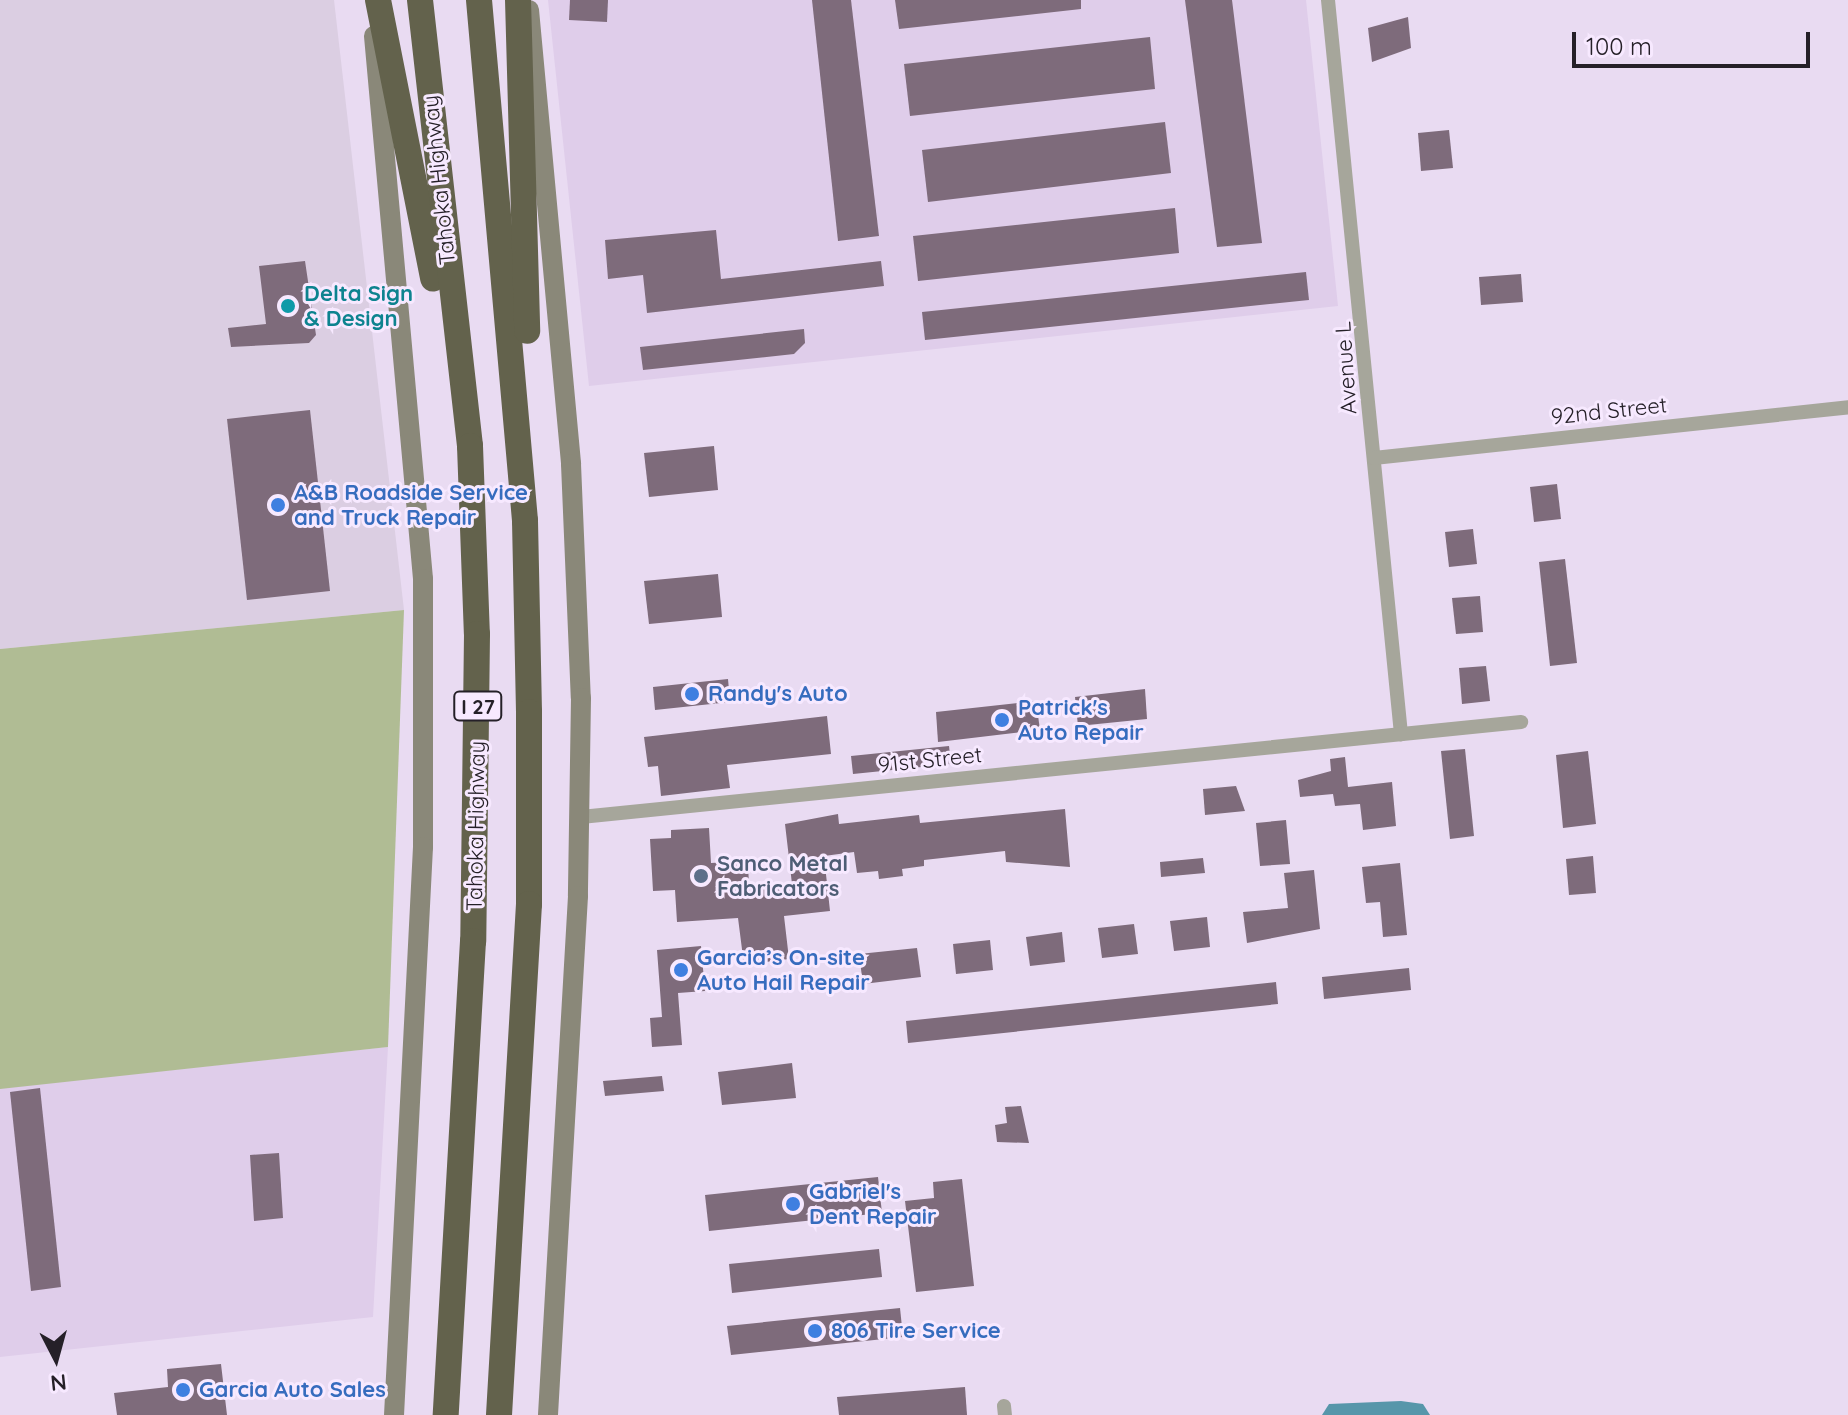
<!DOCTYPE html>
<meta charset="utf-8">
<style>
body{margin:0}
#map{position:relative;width:1848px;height:1415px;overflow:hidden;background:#e9dbf2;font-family:Quicksand,sans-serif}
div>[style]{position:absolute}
.commercial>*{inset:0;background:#dbcee2}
.built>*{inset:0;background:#dfcdea}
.green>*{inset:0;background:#b0bc94}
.water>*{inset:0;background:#5796aa}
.building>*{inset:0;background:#7e6b7b}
.street>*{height:14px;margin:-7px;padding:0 7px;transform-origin:7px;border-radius:7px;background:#a6a69b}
.secondary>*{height:20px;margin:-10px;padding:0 10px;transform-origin:10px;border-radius:10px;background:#8a8879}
.highway>*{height:26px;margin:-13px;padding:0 13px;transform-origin:13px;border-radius:13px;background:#63624c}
.dots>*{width:22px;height:22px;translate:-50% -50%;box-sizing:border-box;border:4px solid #f7e9ff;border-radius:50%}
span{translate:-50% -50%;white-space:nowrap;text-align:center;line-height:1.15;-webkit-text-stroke:6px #f7e9ff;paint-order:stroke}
.shield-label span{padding:2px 6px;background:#f7e9ff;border:2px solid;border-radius:6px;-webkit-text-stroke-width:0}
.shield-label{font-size:20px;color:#252028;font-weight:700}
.street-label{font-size:22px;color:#252028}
.culture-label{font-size:22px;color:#0d838f;font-weight:700}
.left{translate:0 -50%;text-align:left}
.shop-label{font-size:22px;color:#366cbe;font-weight:700}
.service-label{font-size:22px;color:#4e5e75;font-weight:700}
.north{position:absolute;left:16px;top:1319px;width:80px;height:80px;-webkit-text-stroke:6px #f7e9ff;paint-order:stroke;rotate:174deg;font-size:22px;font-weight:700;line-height:32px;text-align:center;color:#252028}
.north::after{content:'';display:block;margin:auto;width:28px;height:36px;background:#252028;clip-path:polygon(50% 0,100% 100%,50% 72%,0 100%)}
.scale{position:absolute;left:1572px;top:32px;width:238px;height:36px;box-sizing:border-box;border:4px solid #252028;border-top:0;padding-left:10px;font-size:24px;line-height:28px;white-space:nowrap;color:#252028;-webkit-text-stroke:6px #f7e9ff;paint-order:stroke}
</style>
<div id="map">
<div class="commercial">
<div style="clip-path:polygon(0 0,334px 0,404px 610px,0 649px)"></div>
</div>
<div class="built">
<div style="clip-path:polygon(548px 0,1306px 0,1338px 306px,589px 386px)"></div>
<div style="clip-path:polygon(388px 1047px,373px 1317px,0 1357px,0 1088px)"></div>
</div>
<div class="green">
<div style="clip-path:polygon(404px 610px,388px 1047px,0 1089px,0 649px)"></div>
</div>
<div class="water">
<div style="clip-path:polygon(1401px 1401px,1423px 1404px,1430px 1415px,1322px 1415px,1329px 1404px)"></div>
</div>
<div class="building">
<div style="clip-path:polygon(570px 0,608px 0,607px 22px,569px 20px)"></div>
<div style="clip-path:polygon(812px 0,851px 0,879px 236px,838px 241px)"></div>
<div style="clip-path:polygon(895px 0,1081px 0,1081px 9px,899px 29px)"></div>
<div style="clip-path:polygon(1185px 0,1232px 0,1262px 243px,1217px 247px)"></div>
<div style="clip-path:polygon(1408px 17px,1411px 48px,1372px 62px,1368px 28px)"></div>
<div style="clip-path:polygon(1150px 37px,1155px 89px,910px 116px,904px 64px)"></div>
<div style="clip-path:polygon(1165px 122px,1171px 173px,928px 202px,922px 150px)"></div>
<div style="clip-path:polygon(1449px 130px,1453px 168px,1421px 171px,1418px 133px)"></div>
<div style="clip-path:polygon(1175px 208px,1179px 253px,918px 281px,913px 236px)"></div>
<div style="clip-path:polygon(716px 230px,721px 279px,881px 261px,884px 286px,647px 313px,643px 275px,608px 279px,605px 240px)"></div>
<div style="clip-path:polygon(305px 261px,316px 335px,309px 343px,231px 347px,228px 328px,266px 324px,259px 266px)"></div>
<div style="clip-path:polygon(1306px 272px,1309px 300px,925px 340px,922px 312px)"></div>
<div style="clip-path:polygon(1521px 274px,1523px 302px,1481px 305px,1479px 277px)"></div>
<div style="clip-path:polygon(804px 329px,805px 343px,794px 354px,643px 370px,640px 347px)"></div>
<div style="clip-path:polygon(310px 410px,330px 591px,247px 600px,227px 419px)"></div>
<div style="clip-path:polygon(714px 446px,718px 490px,649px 497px,644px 453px)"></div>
<div style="clip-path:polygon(1557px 484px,1561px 519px,1534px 522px,1530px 487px)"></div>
<div style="clip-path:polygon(1473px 529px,1477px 564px,1449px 567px,1445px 532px)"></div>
<div style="clip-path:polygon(1565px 559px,1577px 663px,1550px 666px,1539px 562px)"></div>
<div style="clip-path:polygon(718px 574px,722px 617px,649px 624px,644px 581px)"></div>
<div style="clip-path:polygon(1480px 596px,1483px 632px,1456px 634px,1452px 598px)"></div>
<div style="clip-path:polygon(1486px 666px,1490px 701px,1462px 704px,1459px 668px)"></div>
<div style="clip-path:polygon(728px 679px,730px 702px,655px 710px,653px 687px)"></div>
<div style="clip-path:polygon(1145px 689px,1147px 719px,1078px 726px,1075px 697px)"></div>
<div style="clip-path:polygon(1036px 701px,1040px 730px,938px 742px,936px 712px)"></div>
<div style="clip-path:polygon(827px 716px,831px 754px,727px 765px,730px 788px,661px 796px,658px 766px,648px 767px,644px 737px)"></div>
<div style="clip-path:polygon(949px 746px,951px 764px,853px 774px,851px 756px)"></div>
<div style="clip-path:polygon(1465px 749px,1474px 836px,1450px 839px,1441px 751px)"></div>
<div style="clip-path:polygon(1588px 751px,1596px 824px,1563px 828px,1556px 755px)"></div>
<div style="clip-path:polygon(1345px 757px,1348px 787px,1392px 782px,1396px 826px,1363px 830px,1360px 804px,1335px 806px,1333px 794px,1300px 797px,1298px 780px,1331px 771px,1330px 759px)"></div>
<div style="clip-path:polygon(1236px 786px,1245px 811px,1205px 815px,1203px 789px)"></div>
<div style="clip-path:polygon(1065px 809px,1070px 867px,1006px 862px,1005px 851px,924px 860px,924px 866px,902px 869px,903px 876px,879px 879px,878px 871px,857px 873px,854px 852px,824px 856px,830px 911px,784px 916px,789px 959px,744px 965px,738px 918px,677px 922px,675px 890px,653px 891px,650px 839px,671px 838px,671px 830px,709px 828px,711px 863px,748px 861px,749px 888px,792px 884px,785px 824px,838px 814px,839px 824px,919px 815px,920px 823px)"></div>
<div style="clip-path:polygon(1286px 820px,1290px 864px,1260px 866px,1256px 823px)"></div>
<div style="clip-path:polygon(1593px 856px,1596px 893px,1569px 895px,1566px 859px)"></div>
<div style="clip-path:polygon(1203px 858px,1205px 873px,1161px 877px,1160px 862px)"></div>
<div style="clip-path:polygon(1400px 863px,1407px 935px,1383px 937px,1380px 902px,1366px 903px,1362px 867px)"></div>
<div style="clip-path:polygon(1314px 870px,1320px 929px,1247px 943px,1243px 912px,1288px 908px,1284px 873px)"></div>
<div style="clip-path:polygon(1207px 917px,1210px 947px,1174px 951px,1170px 921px)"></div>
<div style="clip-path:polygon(1134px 924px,1138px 954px,1102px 958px,1098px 928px)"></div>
<div style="clip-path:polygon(1062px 932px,1065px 962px,1030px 966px,1026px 937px)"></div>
<div style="clip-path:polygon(990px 940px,993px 970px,956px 974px,953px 944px)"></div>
<div style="clip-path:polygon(701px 946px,705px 991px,678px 993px,682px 1045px,652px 1047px,650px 1018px,662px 1017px,657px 950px)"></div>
<div style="clip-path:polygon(917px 948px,921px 977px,863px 984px,859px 954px)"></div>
<div style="clip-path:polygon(1409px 968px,1411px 990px,1324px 999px,1322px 977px)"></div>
<div style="clip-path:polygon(1276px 982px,1278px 1004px,908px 1043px,906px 1021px)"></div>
<div style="clip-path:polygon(792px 1063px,796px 1098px,722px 1105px,718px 1072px)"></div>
<div style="clip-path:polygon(662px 1076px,664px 1091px,605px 1096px,603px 1081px)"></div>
<div style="clip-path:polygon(40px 1088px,61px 1287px,31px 1291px,10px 1092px)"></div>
<div style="clip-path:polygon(1021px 1106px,1029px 1143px,997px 1142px,995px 1125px,1007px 1123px,1005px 1107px)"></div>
<div style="clip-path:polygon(279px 1153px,283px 1218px,254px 1221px,250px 1155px)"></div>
<div style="clip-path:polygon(878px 1177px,882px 1213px,709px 1231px,705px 1195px)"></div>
<div style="clip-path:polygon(962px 1179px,974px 1286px,916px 1292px,905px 1201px,934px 1198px,933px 1182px)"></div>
<div style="clip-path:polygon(879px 1249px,882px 1277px,732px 1293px,729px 1264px)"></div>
<div style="clip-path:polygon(900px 1308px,903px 1337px,731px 1355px,727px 1326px)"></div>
<div style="clip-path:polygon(221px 1364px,227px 1415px,117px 1415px,114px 1393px,168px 1387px,167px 1369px)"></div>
<div style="clip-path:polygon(965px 1387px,967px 1415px,839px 1415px,837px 1397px)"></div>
</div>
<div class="street">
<div style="left:1328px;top:0;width:738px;rotate:84.32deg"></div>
<div style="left:1374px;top:458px;width:477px;rotate:-6.1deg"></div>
<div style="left:581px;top:817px;width:945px;rotate:-5.77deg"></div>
<div style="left:1004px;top:1406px;width:9px;rotate:84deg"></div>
</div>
<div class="secondary">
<div style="left:529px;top:10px;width:456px;rotate:84.7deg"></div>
<div style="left:571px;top:464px;width:234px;rotate:87.6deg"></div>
<div style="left:581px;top:698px;width:198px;rotate:90.9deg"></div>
<div style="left:578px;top:896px;width:520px;rotate:93.31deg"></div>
<div style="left:374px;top:36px;width:545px;rotate:84.84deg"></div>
<div style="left:423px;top:579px;width:268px;rotate:90deg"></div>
<div style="left:423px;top:847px;width:569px;rotate:92.92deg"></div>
</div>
<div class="highway">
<div style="left:378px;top:0;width:284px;rotate:78.8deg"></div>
<div style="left:420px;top:0;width:449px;rotate:83.6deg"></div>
<div style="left:470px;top:446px;width:188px;rotate:87.9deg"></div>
<div style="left:477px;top:634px;width:307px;rotate:90.7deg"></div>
<div style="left:473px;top:941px;width:475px;rotate:93.3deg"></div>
<div style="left:479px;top:0;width:523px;rotate:84.95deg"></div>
<div style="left:525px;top:521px;width:191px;rotate:88.8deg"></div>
<div style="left:529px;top:712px;width:192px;rotate:90deg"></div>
<div style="left:529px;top:904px;width:512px;rotate:93.36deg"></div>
<div style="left:518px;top:0;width:331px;rotate:88.4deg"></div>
</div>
<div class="dots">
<div style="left:288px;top:306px;background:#0f9aa8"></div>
<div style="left:278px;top:505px;background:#3f7fe0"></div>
<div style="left:692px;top:694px;background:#3f7fe0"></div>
<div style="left:1002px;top:720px;background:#3f7fe0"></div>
<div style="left:701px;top:876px;background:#5c6f8a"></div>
<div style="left:681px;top:970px;background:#3f7fe0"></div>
<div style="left:793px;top:1204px;background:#3f7fe0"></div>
<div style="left:815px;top:1331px;background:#3f7fe0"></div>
<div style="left:183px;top:1390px;background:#3f7fe0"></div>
</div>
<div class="shield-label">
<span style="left:478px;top:706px">I 27</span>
</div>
<div class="street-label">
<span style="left:439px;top:180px;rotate:-96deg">Tahoka Highway</span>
<span style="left:1346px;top:368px;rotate:-94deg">Avenue L</span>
<span style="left:1609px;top:411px;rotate:-6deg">92nd Street</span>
<span style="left:930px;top:760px;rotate:-6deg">91st Street</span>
<span style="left:476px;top:826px;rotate:-89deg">Tahoka Highway</span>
</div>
<div class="culture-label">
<span class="left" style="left:304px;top:306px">Delta Sign<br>&amp; Design</span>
</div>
<div class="shop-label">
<span class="left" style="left:294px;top:505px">A&amp;B Roadside Service<br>and Truck Repair</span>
<span class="left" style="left:708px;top:694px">Randy's Auto</span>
<span class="left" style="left:1018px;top:720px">Patrick's<br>Auto Repair</span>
<span class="left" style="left:697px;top:970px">Garcia’s On-site<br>Auto Hail Repair</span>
<span class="left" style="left:809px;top:1204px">Gabriel's<br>Dent Repair</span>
<span class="left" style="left:831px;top:1331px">806 Tire Service</span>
<span class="left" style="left:199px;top:1390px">Garcia Auto Sales</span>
</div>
<div class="service-label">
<span class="left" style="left:717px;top:876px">Sanco Metal<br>Fabricators</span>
</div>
<div class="north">N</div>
<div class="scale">100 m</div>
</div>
